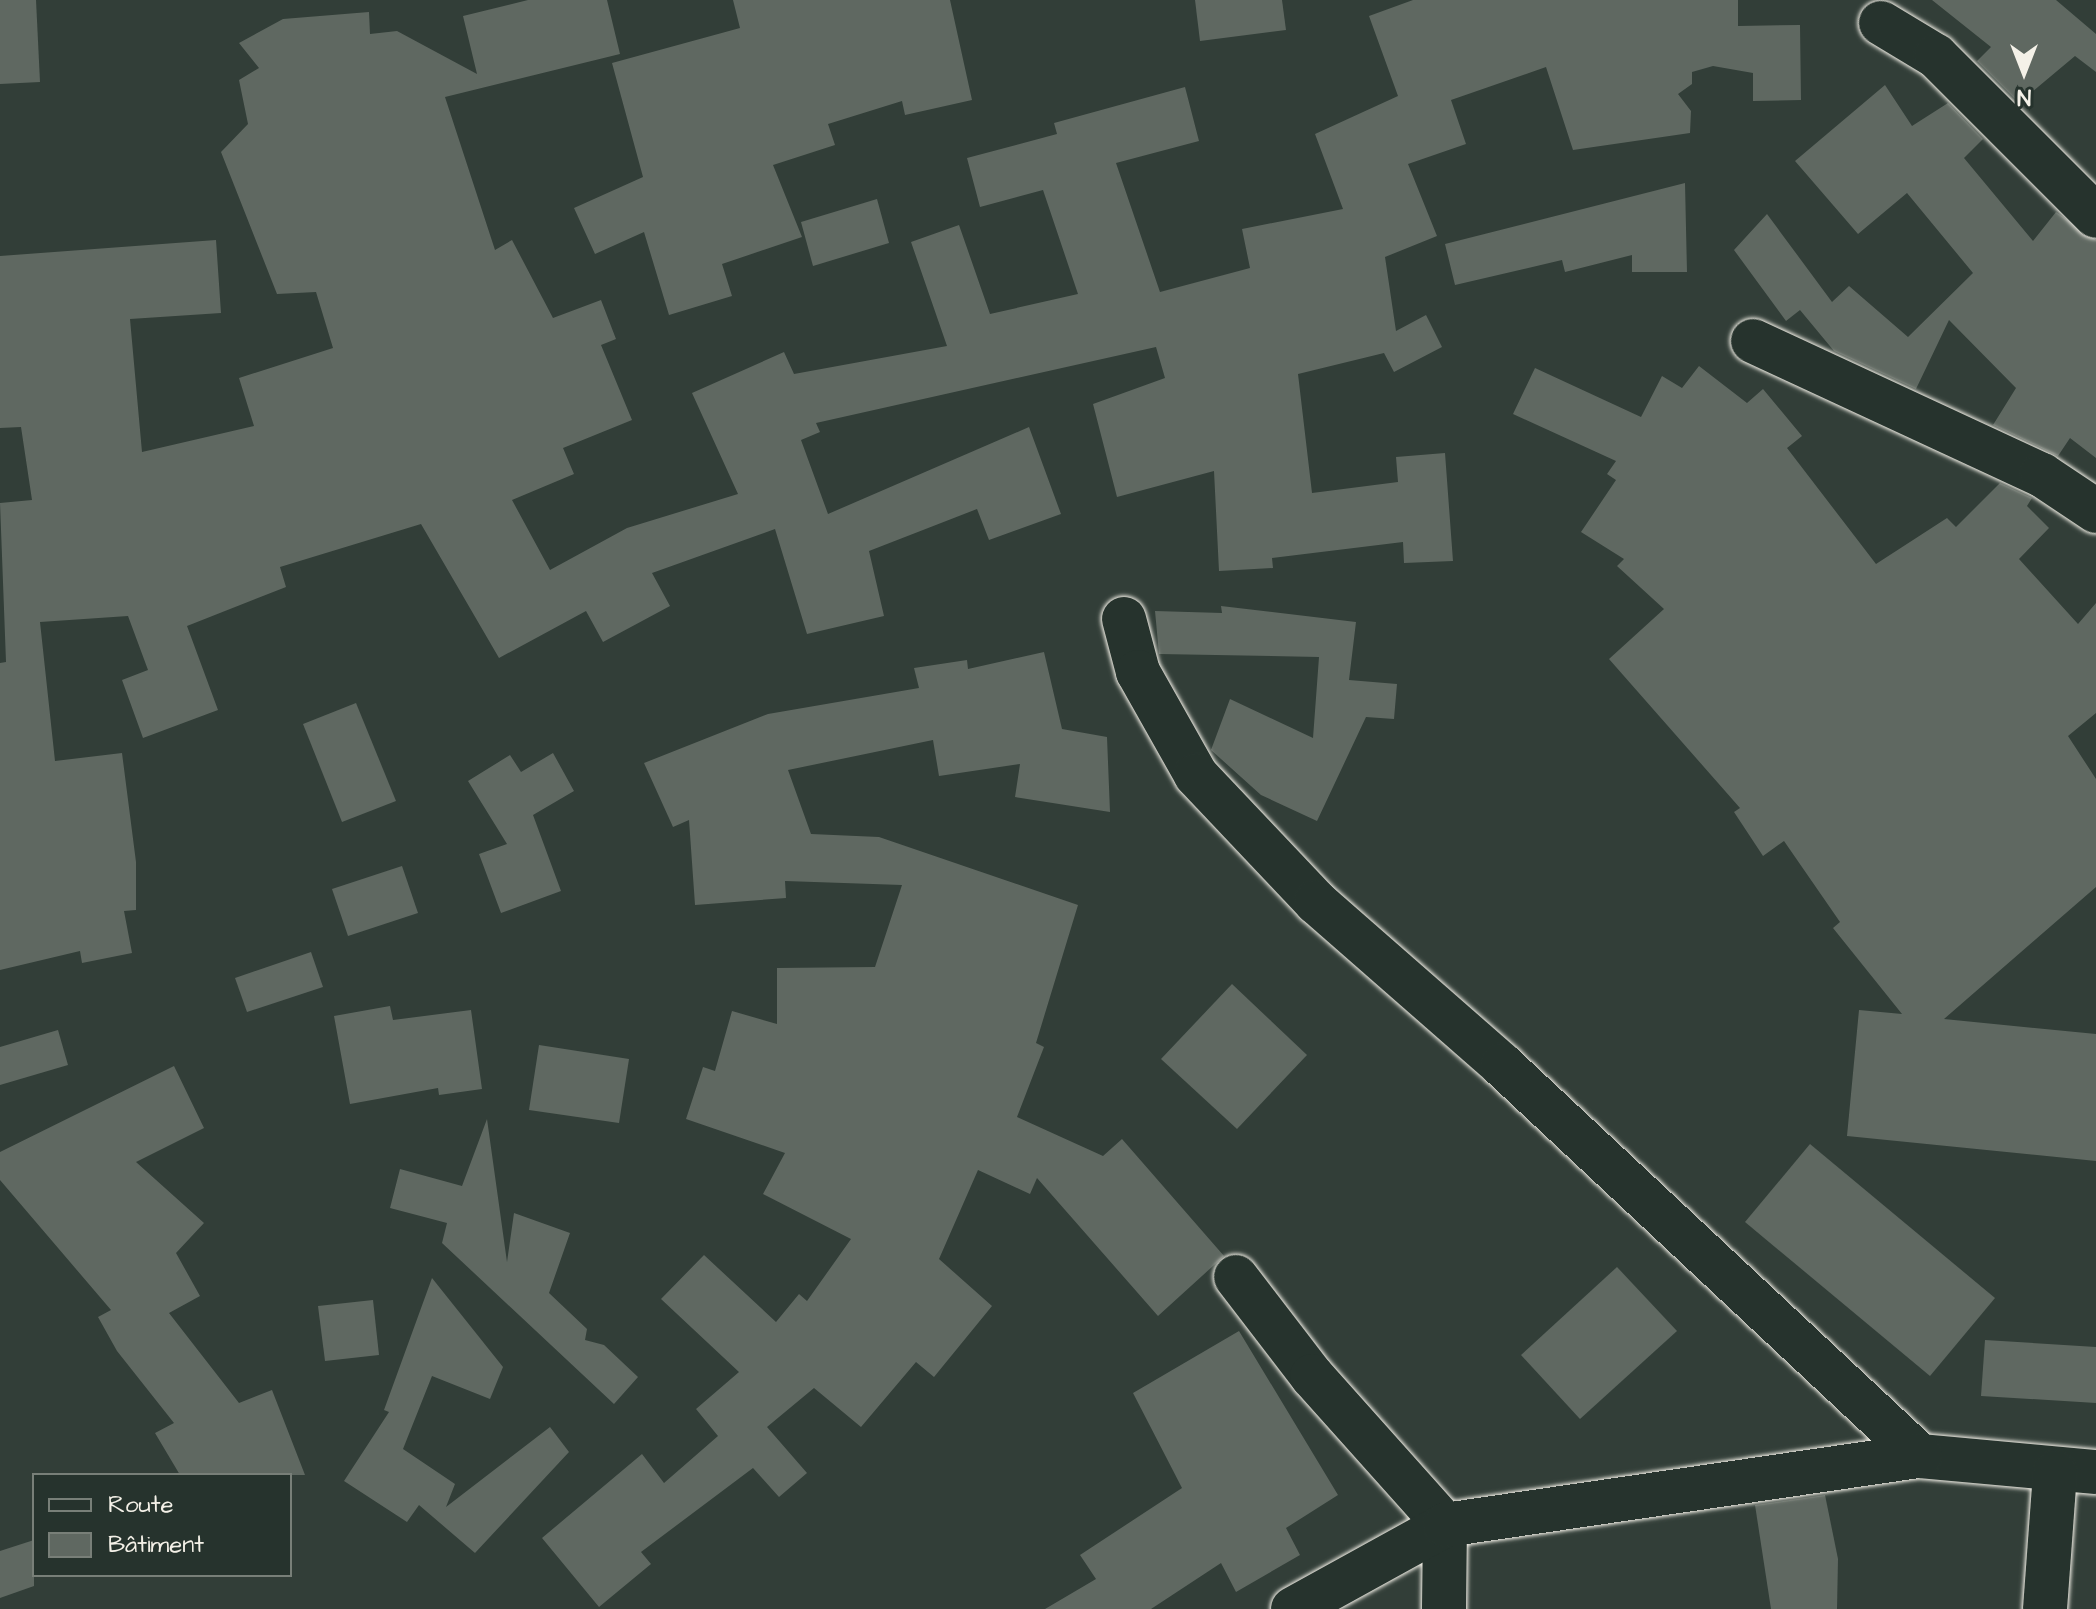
<!DOCTYPE html>
<meta charset="utf-8">
<style>
body{margin:0}
#map{position:relative;width:2096px;height:1609px;overflow:hidden;background:#323e38;font-family:"Architects Daughter",sans-serif}
div>[style]{position:absolute}
.building>*{inset:0;background:#5f6861}
.roads{filter:drop-shadow(0 0 2px #f4f1e8) drop-shadow(0 0 2px #f4f1e8)}
.minor>*{height:44px;margin:-22px;padding:0 22px;transform-origin:22px;border-radius:22px;background:#26332d}
span{translate:-50% -50%;white-space:nowrap;text-align:center;line-height:1.15;-webkit-text-stroke:6px #26332d;paint-order:stroke}
.legend{position:absolute;left:32px;top:1473px;width:260px;height:104px;box-sizing:border-box;background:#26332d;border:2px solid #787f78;margin:0;padding:10px 14px;list-style:none;font-size:24px;color:#f4f1e8}
.legend li{display:flex;align-items:center;gap:16px;height:40px}
.legend b{width:40px;border:2px solid #787f78}
.north{position:absolute;left:1984px;top:32px;width:80px;height:80px;-webkit-text-stroke:6px #26332d;paint-order:stroke;rotate:180deg;font-size:22px;font-weight:700;line-height:32px;text-align:center;color:#f4f1e8}
.north::after{content:'';display:block;margin:auto;width:28px;height:36px;background:#f4f1e8;clip-path:polygon(50% 0,100% 100%,50% 72%,0 100%)}
</style>
<div id="map">
<div class="building">
<div style="clip-path:polygon(0 0,36px 0,40px 82px,0 84px)"></div>
<div style="clip-path:polygon(528px 0,607px 0,620px 54px,445px 97px,495px 250px,512px 240px,553px 318px,601px 300px,616px 339px,601px 345px,632px 420px,563px 448px,574px 474px,512px 500px,550px 570px,627px 528px,738px 494px,692px 393px,784px 352px,794px 374px,947px 346px,911px 242px,959px 225px,990px 314px,1078px 294px,1043px 190px,980px 207px,967px 158px,1057px 134px,1054px 123px,1185px 87px,1199px 141px,1116px 163px,1160px 292px,1250px 268px,1242px 229px,1343px 209px,1315px 134px,1398px 96px,1369px 16px,1413px 0,1738px 0,1738px 26px,1800px 25px,1801px 100px,1753px 101px,1753px 73px,1713px 66px,1692px 72px,1692px 84px,1678px 94px,1691px 111px,1690px 133px,1573px 150px,1546px 67px,1451px 100px,1466px 144px,1408px 164px,1437px 236px,1385px 257px,1396px 331px,1426px 315px,1442px 347px,1394px 372px,1384px 353px,1298px 374px,1312px 493px,1398px 482px,1396px 457px,1445px 453px,1453px 561px,1404px 563px,1403px 542px,1272px 558px,1273px 568px,1219px 571px,1214px 471px,1117px 497px,1093px 404px,1165px 378px,1156px 347px,816px 423px,820px 432px,801px 440px,828px 514px,1029px 427px,1061px 514px,989px 540px,977px 509px,869px 551px,884px 616px,807px 634px,775px 529px,652px 573px,670px 606px,603px 642px,586px 611px,499px 658px,421px 524px,280px 567px,286px 587px,187px 626px,218px 710px,143px 738px,122px 680px,148px 670px,128px 616px,40px 622px,55px 761px,122px 753px,136px 862px,136px 910px,124px 911px,132px 953px,82px 963px,80px 951px,0 970px,0 663px,6px 662px,0 503px,32px 500px,21px 427px,0 428px,0 256px,216px 240px,221px 313px,130px 319px,142px 452px,254px 426px,239px 378px,333px 348px,316px 292px,277px 294px,221px 152px,248px 124px,239px 80px,259px 68px,239px 43px,283px 19px,369px 12px,370px 34px,397px 31px,477px 74px,463px 16px)"></div>
<div style="clip-path:polygon(733px 0,950px 0,972px 100px,905px 115px,902px 101px,828px 124px,835px 145px,773px 165px,802px 237px,722px 264px,732px 296px,669px 315px,644px 232px,595px 254px,574px 208px,643px 177px,612px 63px,740px 28px)"></div>
<div style="clip-path:polygon(1195px 0,1282px 0,1286px 30px,1200px 41px)"></div>
<div style="clip-path:polygon(1932px 0,2056px 0,2096px 34px,2096px 72px,2075px 56px,2019px 103px,1977px 61px,1991px 47px)"></div>
<div style="clip-path:polygon(1885px 85px,1912px 126px,1948px 103px,1983px 139px,1964px 158px,2033px 241px,2056px 212px,2096px 240px,2096px 458px,2070px 438px,2058px 456px,1993px 425px,2016px 388px,1949px 320px,1916px 389px,1834px 351px,1800px 310px,1786px 321px,1734px 250px,1767px 214px,1832px 302px,1849px 286px,1908px 337px,1973px 273px,1907px 193px,1858px 234px,1795px 161px)"></div>
<div style="clip-path:polygon(1685px 183px,1687px 272px,1632px 272px,1632px 255px,1565px 272px,1562px 260px,1455px 285px,1445px 244px)"></div>
<div style="clip-path:polygon(877px 199px,889px 243px,813px 266px,801px 222px)"></div>
<div style="clip-path:polygon(1699px 366px,1747px 403px,1763px 389px,1802px 436px,1787px 448px,1876px 564px,1947px 518px,1956px 527px,2000px 483px,2032px 498px,2027px 506px,2049px 528px,2019px 559px,2078px 624px,2096px 603px,2096px 713px,2068px 736px,2096px 779px,2096px 887px,1944px 1019px,2096px 1034px,2096px 1161px,1847px 1136px,1859px 1010px,1902px 1014px,1833px 928px,1840px 922px,1784px 841px,1763px 856px,1734px 812px,1740px 808px,1609px 659px,1664px 609px,1617px 566px,1624px 559px,1581px 532px,1616px 480px,1607px 474px,1616px 461px,1513px 414px,1535px 368px,1641px 417px,1662px 376px,1682px 388px)"></div>
<div style="clip-path:polygon(1221px 606px,1356px 622px,1349px 680px,1397px 684px,1394px 719px,1366px 717px,1317px 821px,1261px 795px,1211px 750px,1230px 699px,1313px 738px,1319px 657px,1159px 654px,1155px 611px,1222px 613px)"></div>
<div style="clip-path:polygon(1044px 652px,1062px 729px,1107px 737px,1110px 812px,1015px 797px,1020px 764px,939px 776px,933px 740px,788px 770px,811px 834px,879px 837px,1078px 905px,1036px 1043px,1044px 1047px,1017px 1117px,1103px 1156px,1122px 1139px,1224px 1256px,1158px 1316px,1037px 1178px,1030px 1194px,978px 1170px,939px 1259px,992px 1306px,934px 1377px,916px 1362px,861px 1427px,814px 1388px,767px 1427px,807px 1473px,779px 1497px,753px 1468px,641px 1552px,651px 1564px,599px 1607px,542px 1538px,642px 1454px,664px 1483px,718px 1436px,696px 1409px,739px 1372px,661px 1299px,704px 1255px,776px 1322px,799px 1294px,807px 1301px,851px 1239px,763px 1194px,785px 1153px,686px 1119px,703px 1067px,715px 1071px,732px 1011px,777px 1024px,777px 968px,875px 967px,902px 885px,785px 881px,786px 898px,695px 905px,689px 820px,673px 827px,644px 763px,768px 714px,919px 688px,914px 668px,967px 660px,968px 669px)"></div>
<div style="clip-path:polygon(356px 703px,396px 801px,342px 822px,303px 724px)"></div>
<div style="clip-path:polygon(553px 753px,574px 791px,533px 815px,561px 891px,501px 913px,479px 854px,507px 844px,468px 781px,510px 755px,521px 772px)"></div>
<div style="clip-path:polygon(402px 866px,418px 913px,348px 936px,332px 889px)"></div>
<div style="clip-path:polygon(311px 952px,323px 987px,247px 1012px,235px 978px)"></div>
<div style="clip-path:polygon(1232px 984px,1307px 1055px,1237px 1129px,1161px 1059px)"></div>
<div style="clip-path:polygon(390px 1006px,393px 1020px,471px 1010px,482px 1089px,439px 1095px,438px 1088px,350px 1104px,334px 1016px)"></div>
<div style="clip-path:polygon(58px 1030px,68px 1065px,0 1085px,0 1047px)"></div>
<div style="clip-path:polygon(539px 1045px,629px 1059px,619px 1123px,529px 1110px)"></div>
<div style="clip-path:polygon(174px 1066px,204px 1128px,136px 1162px,204px 1223px,176px 1253px,200px 1296px,169px 1313px,239px 1403px,272px 1390px,305px 1475px,180px 1475px,155px 1433px,174px 1423px,117px 1351px,98px 1317px,111px 1310px,0 1180px,0 1152px)"></div>
<div style="clip-path:polygon(487px 1119px,507px 1262px,514px 1213px,570px 1233px,549px 1293px,587px 1329px,585px 1340px,604px 1345px,638px 1377px,614px 1404px,442px 1243px,447px 1223px,390px 1208px,400px 1169px,462px 1186px)"></div>
<div style="clip-path:polygon(1810px 1144px,1995px 1298px,1930px 1376px,1745px 1222px)"></div>
<div style="clip-path:polygon(1617px 1267px,1677px 1331px,1580px 1419px,1521px 1355px)"></div>
<div style="clip-path:polygon(432px 1278px,503px 1367px,490px 1399px,432px 1376px,403px 1449px,455px 1484px,446px 1507px,550px 1427px,569px 1452px,475px 1553px,419px 1505px,407px 1522px,344px 1481px,389px 1412px,384px 1410px)"></div>
<div style="clip-path:polygon(373px 1300px,379px 1355px,325px 1361px,318px 1306px)"></div>
<div style="clip-path:polygon(1239px 1331px,1338px 1495px,1286px 1528px,1300px 1555px,1236px 1592px,1221px 1563px,1151px 1609px,1045px 1609px,1096px 1579px,1080px 1555px,1182px 1488px,1133px 1393px)"></div>
<div style="clip-path:polygon(1985px 1340px,2096px 1347px,2096px 1403px,1981px 1396px)"></div>
<div style="clip-path:polygon(1825px 1495px,1838px 1559px,1837px 1609px,1771px 1609px,1755px 1505px)"></div>
<div style="clip-path:polygon(34px 1540px,34px 1586px,0 1598px,0 1551px)"></div>
</div>
<div class="roads">
<div class="minor">
<div style="left:1881px;top:23px;width:64px;rotate:31deg"></div>
<div style="left:1936px;top:56px;width:226px;rotate:45deg"></div>
<div style="left:1753px;top:341px;width:319px;rotate:24.9deg"></div>
<div style="left:2042px;top:475px;width:65px;rotate:33.7deg"></div>
<div style="left:1124px;top:619px;width:55px;rotate:75.2deg"></div>
<div style="left:1138px;top:672px;width:118px;rotate:60.6deg"></div>
<div style="left:1196px;top:775px;width:175px;rotate:46.6deg"></div>
<div style="left:1316px;top:902px;width:247px;rotate:41.2deg"></div>
<div style="left:1502px;top:1065px;width:572px;rotate:43.09deg"></div>
<div style="left:1920px;top:1456px;width:177px;rotate:5.2deg"></div>
<div style="left:1236px;top:1277px;width:125px;rotate:52.5deg"></div>
<div style="left:1312px;top:1376px;width:200px;rotate:48.2deg"></div>
<div style="left:1445px;top:1525px;width:84px;rotate:90.7deg"></div>
<div style="left:1293px;top:1609px;width:174px;rotate:-28.9deg"></div>
<div style="left:1445px;top:1525px;width:480px;rotate:-8.3deg"></div>
<div style="left:2045px;top:1609px;width:137px;rotate:-85.8deg"></div>
</div>
</div>
<ul class="legend">
<li><b style="height:10px;background:#26332d"></b>Route</li>
<li><b style="height:22px;background:#5f6861"></b>Bâtiment</li>
</ul>
<div class="north">N</div>
</div>
